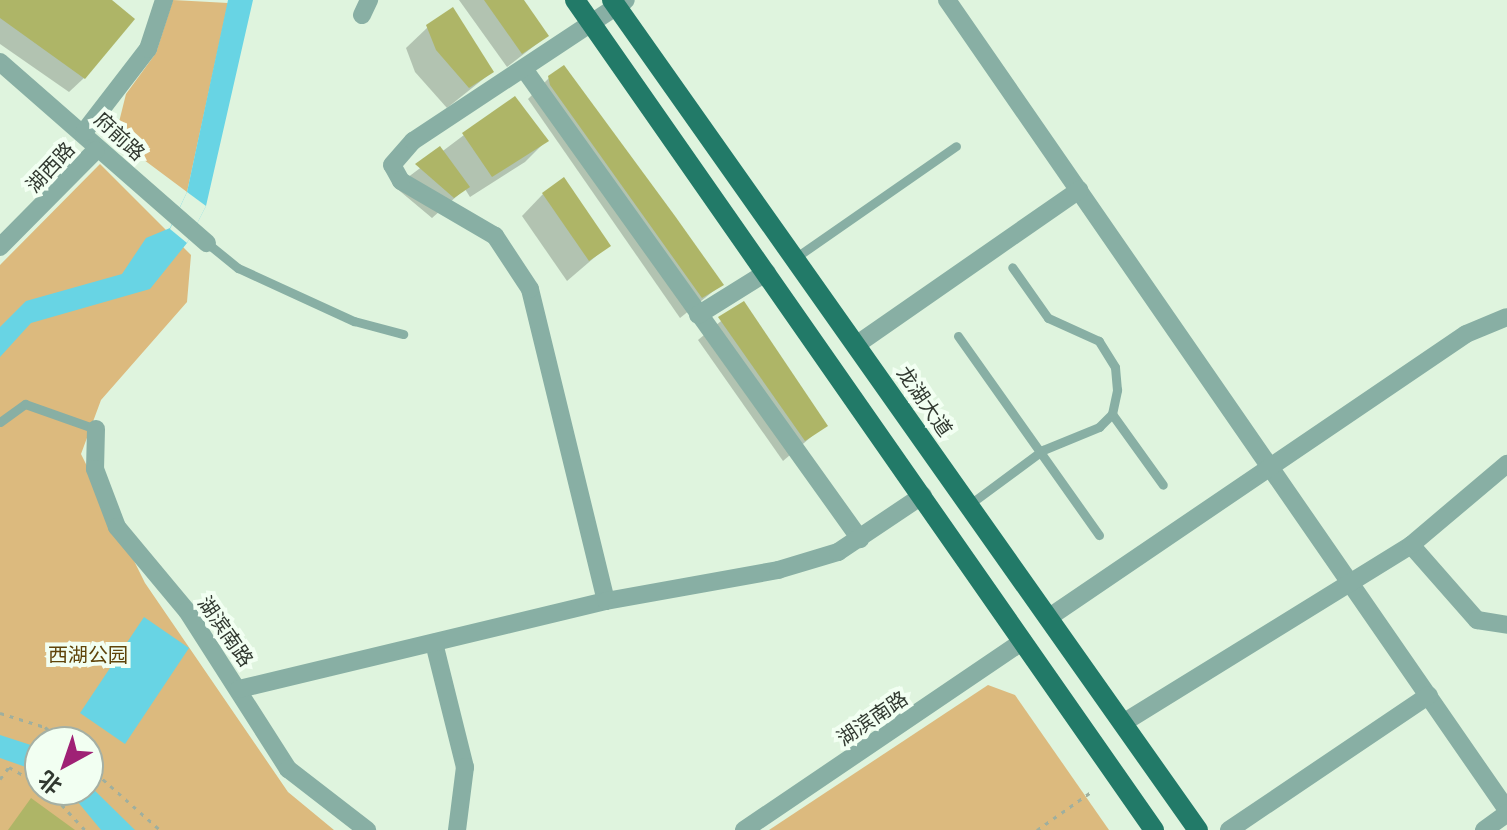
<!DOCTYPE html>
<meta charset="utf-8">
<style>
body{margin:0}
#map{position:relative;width:1507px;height:830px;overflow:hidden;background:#dff4de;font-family:"Golos Text","Noto Sans SC",sans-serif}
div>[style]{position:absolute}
.green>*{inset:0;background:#dcba7e}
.water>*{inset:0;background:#68d4e4}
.pier>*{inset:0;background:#dff4de}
.shadow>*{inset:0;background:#0003}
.building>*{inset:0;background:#aeb567}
.path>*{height:3px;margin-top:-1.5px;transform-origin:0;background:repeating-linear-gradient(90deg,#9faf9e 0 4px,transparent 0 10px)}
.lane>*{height:9px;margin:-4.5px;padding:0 4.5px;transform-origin:4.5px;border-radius:4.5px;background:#88afa4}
.street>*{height:18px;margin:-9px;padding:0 9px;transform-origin:9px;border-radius:9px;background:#88afa4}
.primary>*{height:20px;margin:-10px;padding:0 10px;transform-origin:10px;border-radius:10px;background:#227a68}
span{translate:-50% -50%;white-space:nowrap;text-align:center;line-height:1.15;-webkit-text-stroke:8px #f2fff2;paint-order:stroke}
.street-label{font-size:20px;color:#313930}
.park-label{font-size:20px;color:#5f440a}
.north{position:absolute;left:24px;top:726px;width:80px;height:80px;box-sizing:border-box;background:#f2fff2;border:2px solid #a5b0a4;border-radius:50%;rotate:220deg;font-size:22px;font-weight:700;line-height:32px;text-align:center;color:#313930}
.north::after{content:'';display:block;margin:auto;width:28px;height:36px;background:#9f2175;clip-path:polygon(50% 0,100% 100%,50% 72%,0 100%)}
</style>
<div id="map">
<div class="green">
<div style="clip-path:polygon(173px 0,228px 3px,187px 192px,128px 148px,118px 126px,126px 94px,156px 53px)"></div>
<div style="clip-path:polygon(evenodd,100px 164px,191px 255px,187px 302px,101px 400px,81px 454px,145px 583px,288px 792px,334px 830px,0 830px,0 265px,100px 164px,40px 742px,88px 742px,88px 790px,40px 790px,40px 742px)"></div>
<div style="clip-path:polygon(988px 685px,1015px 695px,1109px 830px,769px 830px)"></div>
</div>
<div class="water">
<div style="clip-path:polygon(228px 0,253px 0,206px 206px,187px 243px,150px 289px,31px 323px,0 357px,0 327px,26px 301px,122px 274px,146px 238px,170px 228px,187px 192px)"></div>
<div style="clip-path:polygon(144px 617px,189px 648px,125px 744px,80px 713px)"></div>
<div style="clip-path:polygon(0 735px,40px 748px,40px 772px,0 758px)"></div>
<div style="clip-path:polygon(88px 784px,135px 830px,101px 830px,68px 790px,88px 790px)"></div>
</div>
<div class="pier">
<div style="clip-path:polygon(187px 192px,206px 206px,187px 243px,170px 229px)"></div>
</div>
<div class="shadow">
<div style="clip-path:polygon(0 0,108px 0,84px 78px,69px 92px,0 44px)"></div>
<div style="clip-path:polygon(459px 0,521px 0,547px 36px,507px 67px)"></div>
<div style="clip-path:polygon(428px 27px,492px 72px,447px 108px,415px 72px,406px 48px)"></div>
<div style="clip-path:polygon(549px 78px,721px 285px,680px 318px,528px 99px)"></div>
<div style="clip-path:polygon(464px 135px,546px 141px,525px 162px,470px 197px,465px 189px,432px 218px,395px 187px)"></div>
<div style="clip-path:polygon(543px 194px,609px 245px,567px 281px,522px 216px)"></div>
<div style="clip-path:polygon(743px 303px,825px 425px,783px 461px,698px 340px)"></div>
</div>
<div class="building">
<div style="clip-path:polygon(0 0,112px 0,135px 19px,85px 79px,0 18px)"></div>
<div style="clip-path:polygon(484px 0,524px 0,549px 36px,522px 54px)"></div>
<div style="clip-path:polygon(453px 7px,494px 72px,469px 88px,436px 50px,426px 25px)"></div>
<div style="clip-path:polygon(564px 65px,675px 216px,724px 285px,702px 298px,550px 85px,548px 76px)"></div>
<div style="clip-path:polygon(515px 96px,549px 141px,492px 177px,462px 133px)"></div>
<div style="clip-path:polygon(440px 146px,470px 187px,454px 198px,415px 164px)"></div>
<div style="clip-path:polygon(564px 177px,611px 246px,589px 261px,542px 193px)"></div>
<div style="clip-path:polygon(744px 301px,828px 426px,805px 441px,718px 317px)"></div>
<div style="clip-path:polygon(31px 798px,75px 830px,8px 830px)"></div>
</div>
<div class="path">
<div style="left:0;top:713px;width:47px;rotate:17.3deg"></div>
<div style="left:45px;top:727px;width:23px;rotate:41deg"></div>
<div style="left:88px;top:766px;width:96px;rotate:41.6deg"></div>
<div style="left:0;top:779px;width:15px;rotate:-53deg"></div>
<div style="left:9px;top:767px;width:36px;rotate:30deg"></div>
<div style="left:48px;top:790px;width:54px;rotate:47.2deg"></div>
<div style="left:1037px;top:830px;width:66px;rotate:-35.1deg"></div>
</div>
<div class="lane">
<div style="left:207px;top:243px;width:40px;rotate:39deg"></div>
<div style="left:238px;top:268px;width:128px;rotate:24.6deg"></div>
<div style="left:354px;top:321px;width:51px;rotate:14.9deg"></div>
<div style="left:795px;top:258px;width:196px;rotate:-34.8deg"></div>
<div style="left:958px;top:336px;width:244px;rotate:54.7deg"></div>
<div style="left:1112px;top:414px;width:87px;rotate:54.3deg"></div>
<div style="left:0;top:422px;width:31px;rotate:-36deg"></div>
<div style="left:25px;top:404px;width:75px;rotate:19.4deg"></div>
<div style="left:970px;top:504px;width:91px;rotate:-36.5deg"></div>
<div style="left:1043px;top:450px;width:61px;rotate:-22.3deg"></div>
<div style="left:1099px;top:427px;width:18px;rotate:-45deg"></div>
<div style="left:1112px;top:414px;width:25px;rotate:-78deg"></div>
<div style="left:1117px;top:390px;width:23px;rotate:-95deg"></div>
<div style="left:1115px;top:367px;width:31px;rotate:-122deg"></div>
<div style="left:1099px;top:341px;width:56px;rotate:-155.7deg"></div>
<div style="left:1048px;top:318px;width:62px;rotate:-125.2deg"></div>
</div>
<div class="street">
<div style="left:947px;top:0;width:985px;rotate:55.34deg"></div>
<div style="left:362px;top:15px;width:17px;rotate:-65deg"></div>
<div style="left:0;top:62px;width:275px;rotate:41.2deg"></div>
<div style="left:524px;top:69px;width:578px;rotate:54.44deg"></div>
<div style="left:84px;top:132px;width:105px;rotate:-52.4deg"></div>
<div style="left:148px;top:49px;width:52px;rotate:-71.9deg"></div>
<div style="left:0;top:247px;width:136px;rotate:-45.3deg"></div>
<div style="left:698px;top:315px;width:81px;rotate:-31.9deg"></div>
<div style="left:856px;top:345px;width:272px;rotate:-34.8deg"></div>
<div style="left:96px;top:429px;width:40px;rotate:91.4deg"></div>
<div style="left:95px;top:469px;width:62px;rotate:69.2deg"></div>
<div style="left:117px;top:527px;width:109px;rotate:50.2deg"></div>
<div style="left:187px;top:611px;width:188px;rotate:57.4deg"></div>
<div style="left:288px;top:769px;width:100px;rotate:37.7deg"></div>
<div style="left:1411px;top:545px;width:100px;rotate:48.7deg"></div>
<div style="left:1477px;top:620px;width:30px;rotate:9deg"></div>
<div style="left:606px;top:601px;width:321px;rotate:-103.7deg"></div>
<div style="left:530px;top:289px;width:64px;rotate:-123.4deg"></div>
<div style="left:495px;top:236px;width:109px;rotate:-149.7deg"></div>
<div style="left:401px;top:181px;width:18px;rotate:-119deg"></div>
<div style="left:392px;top:165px;width:32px;rotate:-49deg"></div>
<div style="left:413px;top:141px;width:255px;rotate:-33.5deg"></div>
<div style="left:1048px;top:618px;width:505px;rotate:-34.19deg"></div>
<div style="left:1466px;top:334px;width:44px;rotate:-22.5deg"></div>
<div style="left:435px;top:647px;width:124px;rotate:76deg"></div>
<div style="left:465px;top:767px;width:64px;rotate:97.2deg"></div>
<div style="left:239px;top:689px;width:377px;rotate:-13.5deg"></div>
<div style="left:606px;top:601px;width:175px;rotate:-10.2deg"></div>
<div style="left:778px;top:570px;width:63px;rotate:-16.7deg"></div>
<div style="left:838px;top:552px;width:102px;rotate:-33.8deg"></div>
<div style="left:1123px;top:723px;width:339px;rotate:-31.7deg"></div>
<div style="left:1411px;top:545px;width:126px;rotate:-40.2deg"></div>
<div style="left:744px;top:830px;width:337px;rotate:-34.1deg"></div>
<div style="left:1229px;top:830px;width:241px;rotate:-34deg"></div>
<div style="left:1484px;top:830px;width:29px;rotate:-36deg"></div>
</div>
<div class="primary">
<div style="left:575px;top:0;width:1012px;rotate:55.1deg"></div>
<div style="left:612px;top:0;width:1016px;rotate:54.78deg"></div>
</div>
<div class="street-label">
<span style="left:120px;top:136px;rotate:43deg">府前路</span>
<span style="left:50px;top:167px;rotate:-47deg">湖西路</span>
<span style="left:925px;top:401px;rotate:55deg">龙湖大道</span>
<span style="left:226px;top:631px;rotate:55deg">湖滨南路</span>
<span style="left:872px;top:718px;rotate:-34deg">湖滨南路</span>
</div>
<div class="park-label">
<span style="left:88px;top:654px">西湖公园</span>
</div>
<div class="north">北</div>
</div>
